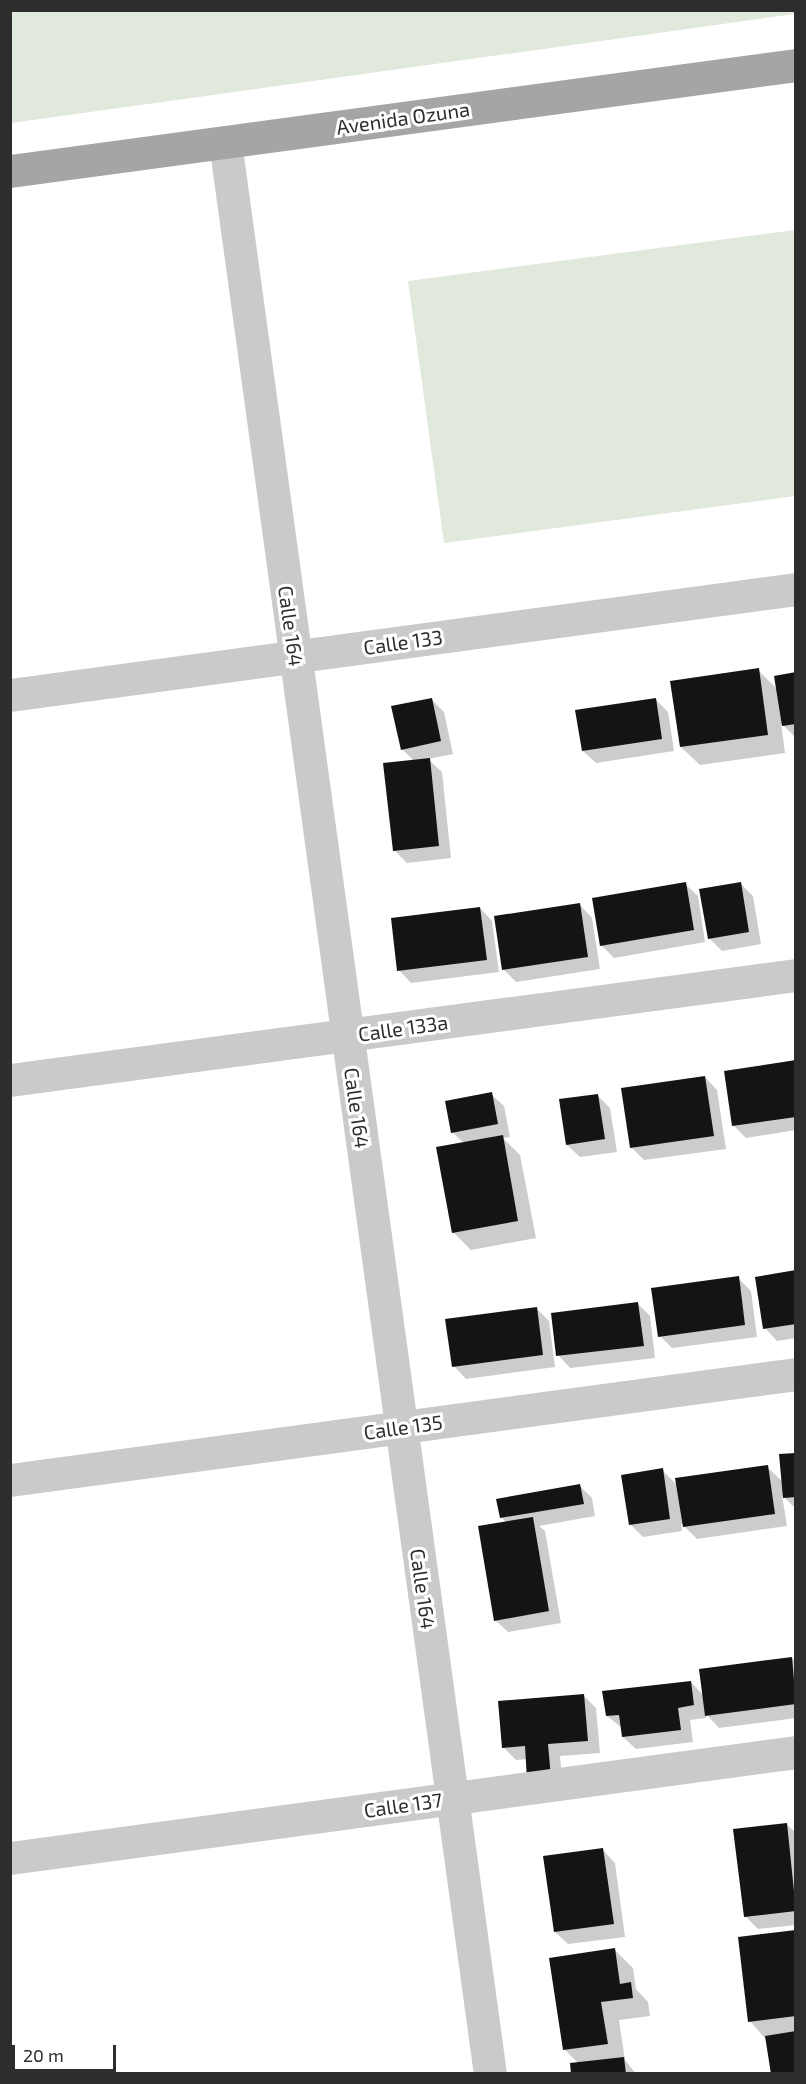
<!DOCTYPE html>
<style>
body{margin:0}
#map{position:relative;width:806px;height:2084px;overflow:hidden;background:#fff;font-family:"Exo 2",sans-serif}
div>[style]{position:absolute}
.green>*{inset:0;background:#e1e9dc}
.shadow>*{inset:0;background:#0003}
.building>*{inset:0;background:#141414}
.minor>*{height:33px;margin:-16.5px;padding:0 16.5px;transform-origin:16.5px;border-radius:16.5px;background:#cacaca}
.major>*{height:33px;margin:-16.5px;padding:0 16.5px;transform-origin:16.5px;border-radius:16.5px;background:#a5a5a5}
span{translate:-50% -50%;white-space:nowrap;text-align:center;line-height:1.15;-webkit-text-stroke:6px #fff;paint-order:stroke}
.street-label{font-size:20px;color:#2d2d2d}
.frame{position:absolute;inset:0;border:12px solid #2d2d2d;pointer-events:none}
.scale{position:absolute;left:12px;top:2045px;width:104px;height:27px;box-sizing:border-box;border:3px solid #2d2d2d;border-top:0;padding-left:8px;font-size:18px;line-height:21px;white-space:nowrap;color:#2d2d2d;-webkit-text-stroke:4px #fff;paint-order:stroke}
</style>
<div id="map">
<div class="green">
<div style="clip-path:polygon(795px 10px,795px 14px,11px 123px,11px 11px)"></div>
<div style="clip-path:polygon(795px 230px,795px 496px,444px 543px,408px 281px)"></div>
</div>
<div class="shadow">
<div style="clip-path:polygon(758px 670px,778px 690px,796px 674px,796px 738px,781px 723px,785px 753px,700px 765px,681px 747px)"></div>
<div style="clip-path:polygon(431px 699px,444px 712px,453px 754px,428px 759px,442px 772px,451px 858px,407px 863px,394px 850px,414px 761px,402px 749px)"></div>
<div style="clip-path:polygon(656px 700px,668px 712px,674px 751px,596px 763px,583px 751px)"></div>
<div style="clip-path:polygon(740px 883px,753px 896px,761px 944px,722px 951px,709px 938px)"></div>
<div style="clip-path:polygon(685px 884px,698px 896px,705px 942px,614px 958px,601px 945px)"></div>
<div style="clip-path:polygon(580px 905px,592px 918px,600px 969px,516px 982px,503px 969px)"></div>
<div style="clip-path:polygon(480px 908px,492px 921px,499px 972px,411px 983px,399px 970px)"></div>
<div style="clip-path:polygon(796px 1062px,796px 1130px,746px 1138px,733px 1125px)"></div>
<div style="clip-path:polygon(705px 1077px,717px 1090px,726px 1149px,644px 1160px,631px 1147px)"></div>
<div style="clip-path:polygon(491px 1094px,504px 1106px,510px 1137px,503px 1138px,520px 1155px,536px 1238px,471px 1250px,453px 1232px,464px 1143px,453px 1133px,447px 1102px)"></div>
<div style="clip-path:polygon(597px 1095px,610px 1108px,617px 1152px,580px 1157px,567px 1145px)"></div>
<div style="clip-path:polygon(796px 1272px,796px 1338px,777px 1341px,765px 1328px)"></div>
<div style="clip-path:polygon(738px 1278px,751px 1291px,757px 1337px,672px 1348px,660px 1336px)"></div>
<div style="clip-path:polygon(638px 1304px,650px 1316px,655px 1358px,570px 1368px,558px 1355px)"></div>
<div style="clip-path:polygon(536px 1308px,549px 1321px,555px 1367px,466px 1379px,454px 1366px)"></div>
<div style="clip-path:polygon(796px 1454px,796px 1509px,782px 1495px,787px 1526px,697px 1539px,681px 1523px,682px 1531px,643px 1537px,630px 1524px,662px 1470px,678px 1486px,767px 1467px,783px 1482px)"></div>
<div style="clip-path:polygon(580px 1486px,592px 1498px,595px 1516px,539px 1526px,545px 1531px,561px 1623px,508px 1632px,495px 1620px,507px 1523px,501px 1517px)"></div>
<div style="clip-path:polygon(792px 1658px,796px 1662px,796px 1718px,719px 1728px,706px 1714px,706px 1718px,690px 1720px,693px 1742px,636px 1749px,623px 1737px,622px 1728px,607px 1716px,691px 1682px,704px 1696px)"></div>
<div style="clip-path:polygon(584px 1696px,596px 1708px,600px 1753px,560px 1756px,563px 1790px,527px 1759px,516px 1760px,503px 1747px)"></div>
<div style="clip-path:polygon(786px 1824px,796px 1833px,796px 1925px,758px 1929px,745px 1916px)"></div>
<div style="clip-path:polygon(603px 1850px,615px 1863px,625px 1937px,568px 1944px,555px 1932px)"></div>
<div style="clip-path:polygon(796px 1931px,796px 2074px,750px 2021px)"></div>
<div style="clip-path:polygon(615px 1950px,633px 1968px,636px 1989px,648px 2002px,650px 2016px,619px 2020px,625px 2060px,636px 2074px,573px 2074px,579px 2064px,565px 2050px)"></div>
</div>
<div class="building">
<div style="clip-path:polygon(759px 668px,768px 735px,680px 747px,670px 681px)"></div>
<div style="clip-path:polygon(796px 672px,796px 724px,782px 726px,774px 676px)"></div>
<div style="clip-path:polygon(432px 698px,441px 741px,401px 750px,391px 706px)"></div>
<div style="clip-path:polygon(656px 698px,662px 739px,582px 751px,575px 710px)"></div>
<div style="clip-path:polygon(430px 758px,439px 846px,393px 851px,383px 763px)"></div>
<div style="clip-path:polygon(686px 882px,694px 930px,600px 946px,592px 898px)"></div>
<div style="clip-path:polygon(741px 882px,749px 932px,708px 939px,699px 889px)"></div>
<div style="clip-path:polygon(580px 903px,588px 957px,502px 970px,494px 916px)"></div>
<div style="clip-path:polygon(480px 907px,487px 960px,397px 971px,391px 918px)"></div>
<div style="clip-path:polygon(796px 1060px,796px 1117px,732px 1126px,724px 1071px)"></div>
<div style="clip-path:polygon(705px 1076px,714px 1136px,630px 1148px,621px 1088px)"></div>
<div style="clip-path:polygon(492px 1092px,498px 1124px,451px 1133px,445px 1101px)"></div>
<div style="clip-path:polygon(598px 1094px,605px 1139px,566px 1145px,559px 1099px)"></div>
<div style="clip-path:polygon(503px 1135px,518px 1221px,452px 1233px,436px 1147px)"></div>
<div style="clip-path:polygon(796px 1270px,796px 1324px,763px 1329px,755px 1277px)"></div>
<div style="clip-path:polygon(739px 1276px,745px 1325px,658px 1337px,651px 1288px)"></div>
<div style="clip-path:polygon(638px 1302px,644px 1346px,556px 1356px,551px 1313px)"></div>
<div style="clip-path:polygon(537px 1307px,543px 1355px,452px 1367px,445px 1319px)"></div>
<div style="clip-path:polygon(796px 1453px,796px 1497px,783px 1498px,779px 1454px)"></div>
<div style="clip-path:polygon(768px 1465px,775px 1514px,683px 1527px,675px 1478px)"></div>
<div style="clip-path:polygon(663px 1468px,670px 1519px,629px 1525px,621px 1475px)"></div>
<div style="clip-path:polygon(580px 1484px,584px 1504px,500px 1518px,496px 1499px)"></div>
<div style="clip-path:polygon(533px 1517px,549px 1611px,494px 1621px,478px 1526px)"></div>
<div style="clip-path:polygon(792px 1657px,796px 1704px,705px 1716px,699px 1669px)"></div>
<div style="clip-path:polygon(691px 1681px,694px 1705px,678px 1708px,681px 1730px,622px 1737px,619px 1715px,606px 1716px,602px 1691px)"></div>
<div style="clip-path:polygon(584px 1694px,588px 1741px,548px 1744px,551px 1778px,527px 1780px,525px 1746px,502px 1748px,498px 1701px)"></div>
<div style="clip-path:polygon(787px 1823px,796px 1911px,744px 1917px,733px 1829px)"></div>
<div style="clip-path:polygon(603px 1848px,614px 1924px,554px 1932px,543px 1856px)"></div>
<div style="clip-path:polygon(796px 1930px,796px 2016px,748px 2022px,738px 1937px)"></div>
<div style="clip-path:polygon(615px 1948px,620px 1984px,631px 1982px,633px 1998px,601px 2002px,608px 2044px,563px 2050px,549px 1958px)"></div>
<div style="clip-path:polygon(796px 2031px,796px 2074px,771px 2074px,765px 2036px)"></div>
<div style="clip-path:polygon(624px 2057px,626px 2074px,571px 2074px,570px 2063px)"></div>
</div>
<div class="minor">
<div style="left:225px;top:142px;width:1950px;rotate:82.19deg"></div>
<div style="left:10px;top:695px;width:793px;rotate:-7.68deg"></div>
<div style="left:10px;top:1080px;width:793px;rotate:-7.61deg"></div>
<div style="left:10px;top:1480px;width:793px;rotate:-7.68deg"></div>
<div style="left:10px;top:1858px;width:793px;rotate:-7.68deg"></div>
</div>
<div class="major">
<div style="left:10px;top:171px;width:793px;rotate:-7.68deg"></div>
</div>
<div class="street-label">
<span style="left:403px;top:118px;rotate:-8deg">Avenida Ozuna</span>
<span style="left:291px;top:626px;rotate:82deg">Calle 164</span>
<span style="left:403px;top:642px;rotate:-8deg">Calle 133</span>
<span style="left:403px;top:1028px;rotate:-8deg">Calle 133a</span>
<span style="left:357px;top:1108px;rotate:82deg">Calle 164</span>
<span style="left:403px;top:1427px;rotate:-8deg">Calle 135</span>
<span style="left:423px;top:1589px;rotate:82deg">Calle 164</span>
<span style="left:403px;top:1805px;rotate:-8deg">Calle 137</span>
</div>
<div class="frame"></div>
<div class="scale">20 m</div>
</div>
